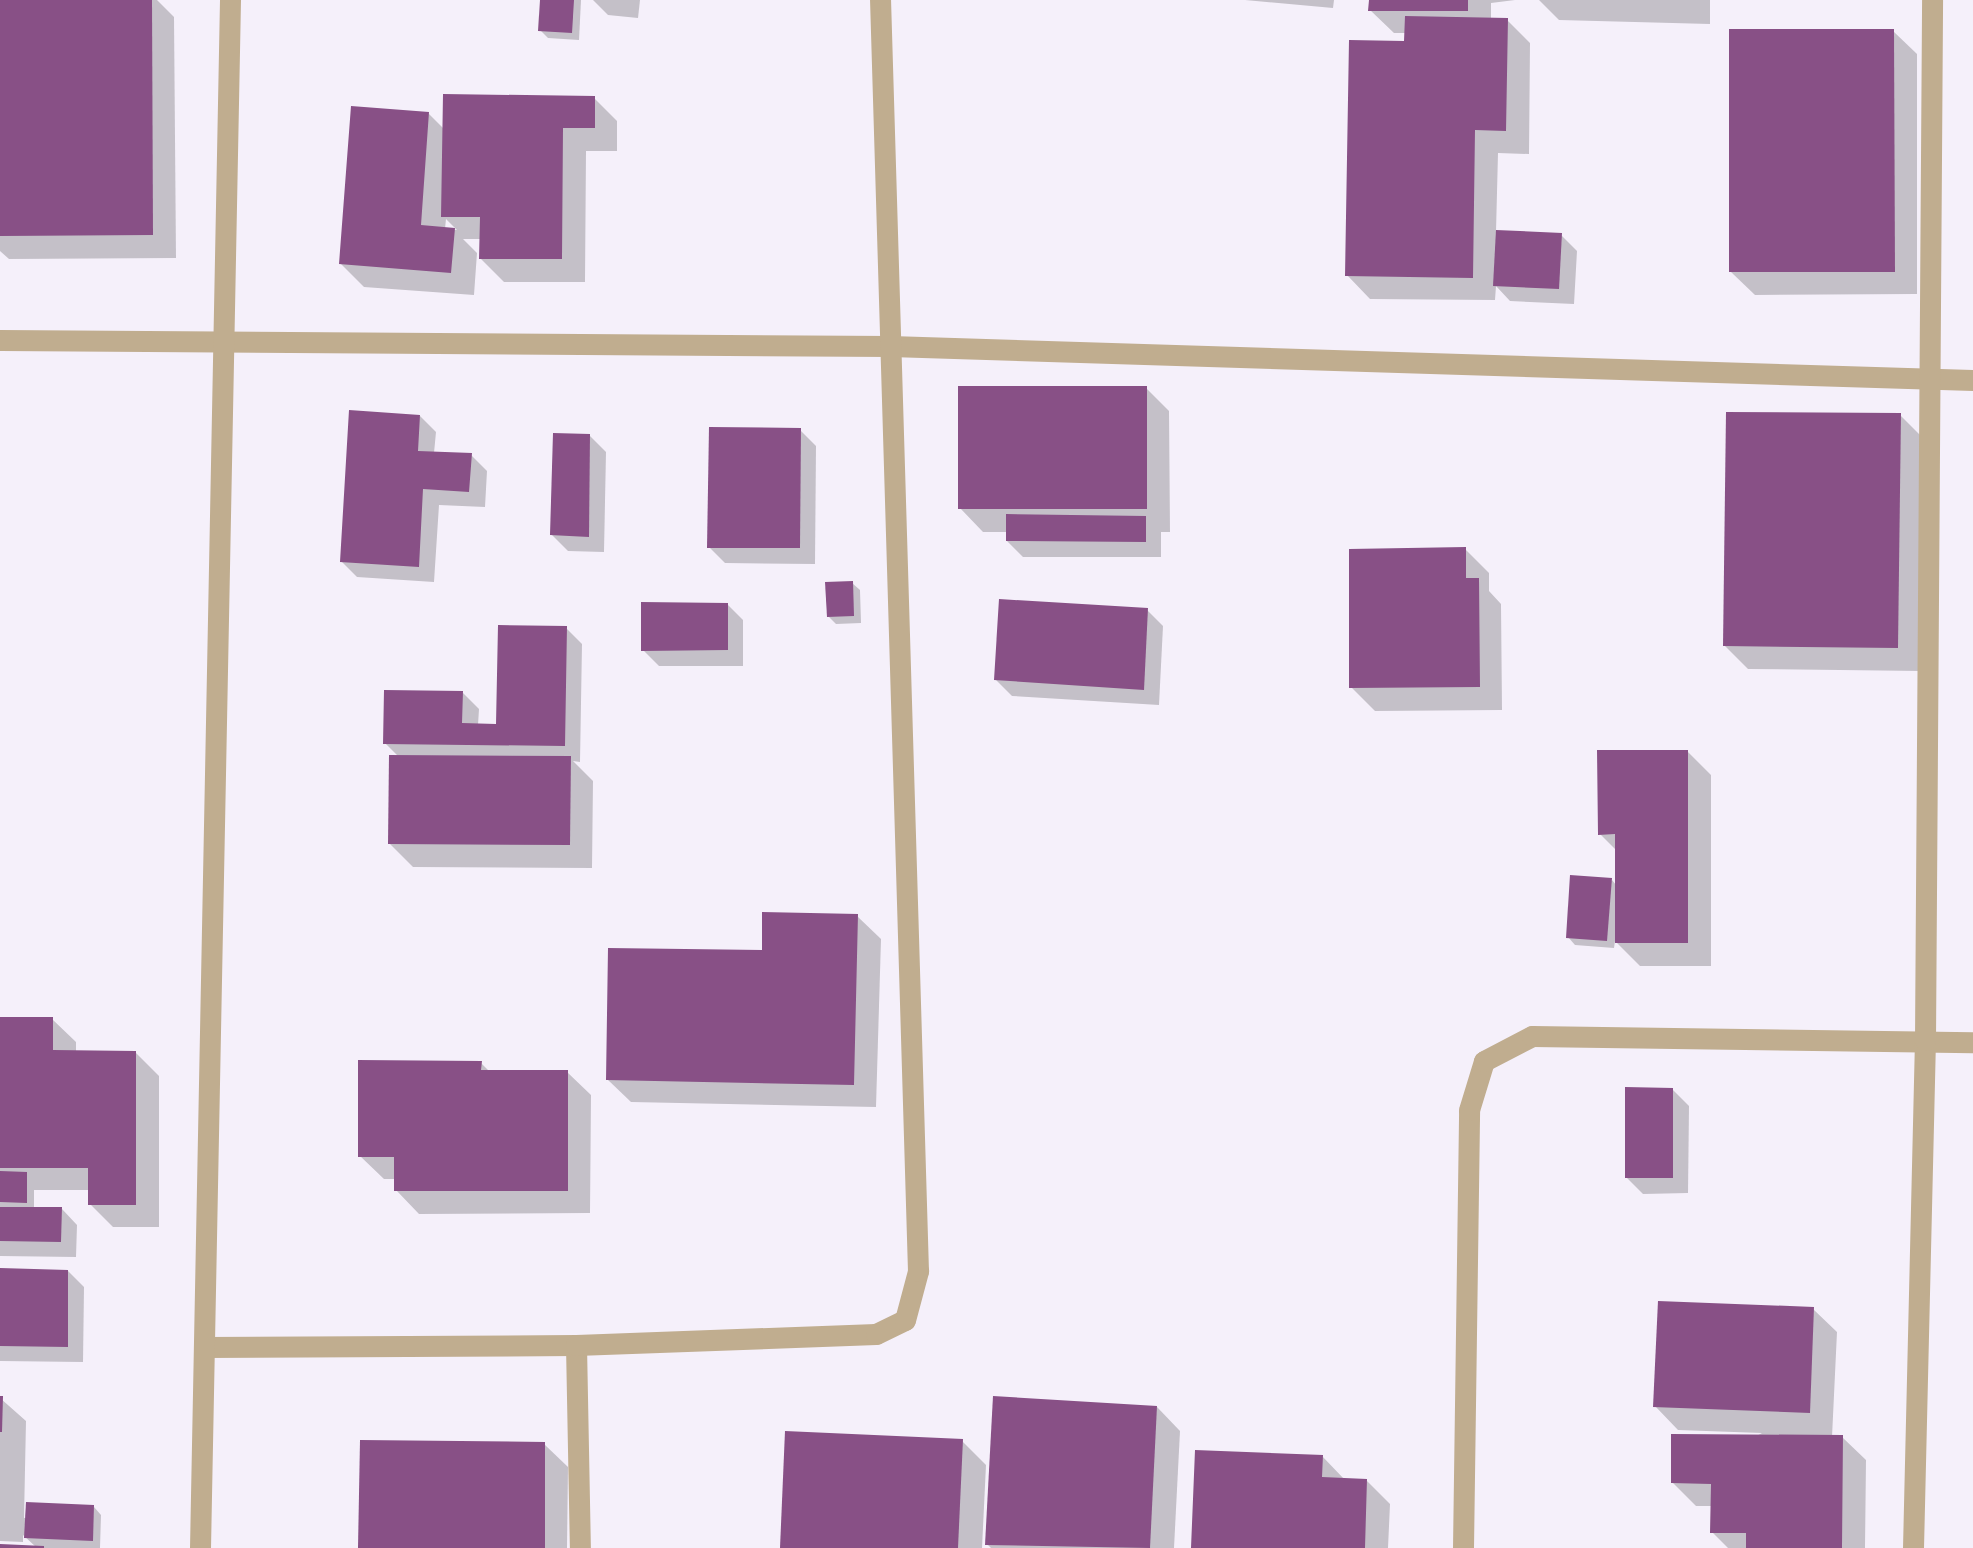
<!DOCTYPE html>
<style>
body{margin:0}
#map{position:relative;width:1973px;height:1548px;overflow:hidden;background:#f5f0fa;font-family:Manrope,sans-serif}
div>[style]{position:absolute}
.shadow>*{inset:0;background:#0003}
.building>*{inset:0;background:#885086}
.street>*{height:21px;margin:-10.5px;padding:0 10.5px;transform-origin:10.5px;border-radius:10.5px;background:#c0ad8f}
span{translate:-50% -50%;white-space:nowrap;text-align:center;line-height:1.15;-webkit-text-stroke:7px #f5f0fa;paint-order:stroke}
</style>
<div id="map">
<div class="shadow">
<div style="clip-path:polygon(0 0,157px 0,174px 17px,176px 258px,9px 259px,0 251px)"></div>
<div style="clip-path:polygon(541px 0,581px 0,579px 40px,548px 38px,540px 30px)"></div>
<div style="clip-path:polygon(593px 0,640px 0,638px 18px,608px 15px)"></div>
<div style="clip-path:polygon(1245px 0,1334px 0,1333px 8px)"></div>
<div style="clip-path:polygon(1370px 0,1515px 0,1491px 3px,1491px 20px,1507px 20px,1530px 43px,1529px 154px,1498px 153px,1496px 232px,1561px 235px,1577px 251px,1574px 304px,1510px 301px,1496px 286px,1495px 300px,1370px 299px,1347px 275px,1406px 42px,1406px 33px,1394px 33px,1370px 10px)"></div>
<div style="clip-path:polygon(1539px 0,1710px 0,1710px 24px,1559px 20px)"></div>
<div style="clip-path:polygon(1893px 31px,1917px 54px,1917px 294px,1755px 295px,1731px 272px)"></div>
<div style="clip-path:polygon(evenodd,594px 98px,617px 121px,617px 151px,586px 151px,585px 282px,504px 282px,481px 259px,481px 239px,463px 239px,477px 253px,474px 295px,364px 287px,341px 264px,428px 113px,444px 129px,594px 98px,446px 219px,457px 230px,445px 229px,446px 219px)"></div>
<div style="clip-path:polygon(1146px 388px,1169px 411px,1170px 532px,1161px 532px,1161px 557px,1023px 557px,1007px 541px,1007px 532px,983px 532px,960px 508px)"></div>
<div style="clip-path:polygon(1900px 415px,1923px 438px,1921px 671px,1748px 669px,1725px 646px)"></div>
<div style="clip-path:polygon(420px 416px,436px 432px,434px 453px,471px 455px,487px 471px,485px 507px,439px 505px,434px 582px,357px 577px,341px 561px)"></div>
<div style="clip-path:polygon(800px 430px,816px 446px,815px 564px,725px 563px,709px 547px)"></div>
<div style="clip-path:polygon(590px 436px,606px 452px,604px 552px,568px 551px,552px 535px)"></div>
<div style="clip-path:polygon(1465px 549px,1489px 573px,1489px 591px,1501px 604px,1502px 710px,1375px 711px,1351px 687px)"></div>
<div style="clip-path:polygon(852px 583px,860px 590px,861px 623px,836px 624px,828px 616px)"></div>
<div style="clip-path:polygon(727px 604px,743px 620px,743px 666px,659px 666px,643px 650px)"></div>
<div style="clip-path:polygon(1147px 610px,1163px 626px,1159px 705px,1012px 696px,996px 680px)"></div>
<div style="clip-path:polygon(566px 628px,582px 644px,580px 762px,573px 761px,593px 781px,592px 868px,413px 867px,390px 844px,398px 756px,385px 743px,463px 693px,479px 709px,478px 725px,498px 726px)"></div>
<div style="clip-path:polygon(1687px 751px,1711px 775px,1711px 966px,1640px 966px,1615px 941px,1614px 948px,1575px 945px,1568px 937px,1612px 880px,1616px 885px,1616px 850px,1600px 834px)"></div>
<div style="clip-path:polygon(857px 916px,881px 939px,876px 1107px,631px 1102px,607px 1079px,763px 952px)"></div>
<div style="clip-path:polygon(0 1019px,52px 1019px,76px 1042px,76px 1052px,135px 1052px,159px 1076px,159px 1227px,113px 1227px,90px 1204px,90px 1190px,34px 1190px,34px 1209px,62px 1209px,77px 1225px,76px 1257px,0 1256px)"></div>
<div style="clip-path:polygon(481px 1063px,490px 1072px,567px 1072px,591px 1095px,590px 1213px,419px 1214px,396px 1190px,396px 1179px,384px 1179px,360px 1156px)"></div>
<div style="clip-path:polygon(1673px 1090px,1689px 1106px,1688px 1193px,1643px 1194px,1627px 1178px)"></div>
<div style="clip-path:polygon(0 1270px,68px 1271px,84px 1287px,83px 1362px,0 1361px)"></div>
<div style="clip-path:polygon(1813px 1309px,1837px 1332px,1832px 1437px,1842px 1437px,1866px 1460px,1865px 1548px,1728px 1548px,1712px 1532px,1713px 1506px,1696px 1506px,1672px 1482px,1762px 1433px,1678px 1430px,1655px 1406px)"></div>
<div style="clip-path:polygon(0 1398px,26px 1421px,24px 1518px,94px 1507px,101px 1515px,100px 1548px,0 1548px,36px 1547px,23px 1535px,23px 1542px,0 1541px)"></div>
<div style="clip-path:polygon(1157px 1407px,1180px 1431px,1174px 1548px,991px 1548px,987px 1544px)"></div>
<div style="clip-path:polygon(962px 1441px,986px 1465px,982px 1548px,782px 1548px)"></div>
<div style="clip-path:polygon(544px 1444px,568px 1467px,567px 1548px,360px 1548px)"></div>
<div style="clip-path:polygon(1322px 1456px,1345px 1480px,1366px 1480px,1390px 1504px,1388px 1548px,1193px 1548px)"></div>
</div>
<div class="building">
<div style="clip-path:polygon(0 0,152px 0,153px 235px,0 236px)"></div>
<div style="clip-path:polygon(540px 0,574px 0,572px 33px,538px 31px)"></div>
<div style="clip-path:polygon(1369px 0,1468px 0,1468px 11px,1368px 11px)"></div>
<div style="clip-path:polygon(1405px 16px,1508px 18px,1506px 131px,1475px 130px,1473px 278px,1345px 276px,1349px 40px,1404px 41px)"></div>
<div style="clip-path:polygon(1729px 29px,1894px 29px,1895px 272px,1729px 272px)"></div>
<div style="clip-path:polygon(443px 94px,595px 96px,595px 128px,563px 128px,562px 259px,479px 259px,480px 217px,441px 217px)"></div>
<div style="clip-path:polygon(351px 106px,429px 112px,421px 225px,455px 228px,451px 273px,339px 264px)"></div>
<div style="clip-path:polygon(1496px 230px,1562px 233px,1559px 289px,1493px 286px)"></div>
<div style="clip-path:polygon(958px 386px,1147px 386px,1147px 509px,958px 509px)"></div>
<div style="clip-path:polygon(349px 410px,420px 415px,418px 451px,472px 453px,469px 492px,423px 489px,419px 567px,340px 562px)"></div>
<div style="clip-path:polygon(1726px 412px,1901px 413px,1898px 648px,1723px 646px)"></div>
<div style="clip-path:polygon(709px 427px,801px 428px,800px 548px,707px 548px)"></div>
<div style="clip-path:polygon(553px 433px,590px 434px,589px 537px,550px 535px)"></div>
<div style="clip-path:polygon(1006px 514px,1146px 516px,1146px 542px,1006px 541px)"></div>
<div style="clip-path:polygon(1466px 547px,1466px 578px,1479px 578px,1480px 687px,1349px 688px,1349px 549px)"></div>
<div style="clip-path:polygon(853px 581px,854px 616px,827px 617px,825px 582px)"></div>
<div style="clip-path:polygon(999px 599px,1148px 608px,1144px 690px,994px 680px)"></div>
<div style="clip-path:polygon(641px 602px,728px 603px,728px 650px,641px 651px)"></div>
<div style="clip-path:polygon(498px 625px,567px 626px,565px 746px,383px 744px,384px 690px,463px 691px,462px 723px,496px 724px)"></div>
<div style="clip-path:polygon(1597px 750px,1688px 750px,1688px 943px,1615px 943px,1615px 834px,1598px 835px)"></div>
<div style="clip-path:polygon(389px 755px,571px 756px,570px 845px,388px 844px)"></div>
<div style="clip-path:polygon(1570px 875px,1612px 878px,1607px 941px,1566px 938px)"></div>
<div style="clip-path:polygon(762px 912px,858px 914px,854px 1085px,606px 1080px,608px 948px,762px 950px)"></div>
<div style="clip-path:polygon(0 1017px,53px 1017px,53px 1050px,136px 1051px,136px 1205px,88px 1205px,88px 1168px,0 1168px)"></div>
<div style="clip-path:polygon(358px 1060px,482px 1061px,481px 1070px,568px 1070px,568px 1191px,394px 1191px,394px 1157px,358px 1157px)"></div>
<div style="clip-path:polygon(1625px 1087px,1673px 1088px,1673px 1178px,1625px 1178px)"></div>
<div style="clip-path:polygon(0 1171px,27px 1172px,27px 1203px,0 1202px)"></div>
<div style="clip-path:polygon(0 1207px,62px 1207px,61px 1242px,0 1241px)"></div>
<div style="clip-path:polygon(0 1268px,68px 1270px,68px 1347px,0 1346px)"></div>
<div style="clip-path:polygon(1658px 1301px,1814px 1307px,1810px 1413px,1653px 1407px)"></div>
<div style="clip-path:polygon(0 1396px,3px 1396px,2px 1432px,0 1432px)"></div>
<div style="clip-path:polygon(993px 1396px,1157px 1406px,1150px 1548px,985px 1545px)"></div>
<div style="clip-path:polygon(785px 1431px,963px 1439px,958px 1548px,780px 1548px)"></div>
<div style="clip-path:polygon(1671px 1434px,1843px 1435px,1842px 1548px,1746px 1548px,1746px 1533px,1710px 1533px,1711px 1484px,1671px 1483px)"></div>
<div style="clip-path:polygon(360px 1440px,545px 1442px,545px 1548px,358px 1548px)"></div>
<div style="clip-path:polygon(1195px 1450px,1323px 1455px,1322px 1477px,1367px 1479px,1365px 1548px,1191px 1548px)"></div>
<div style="clip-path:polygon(26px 1502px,94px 1505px,93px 1541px,24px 1538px)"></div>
<div style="clip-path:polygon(0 1544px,44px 1546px,44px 1548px,0 1548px)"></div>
</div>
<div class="street">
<div style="left:0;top:340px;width:890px;rotate:0.39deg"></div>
<div style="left:890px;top:346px;width:1084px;rotate:1.8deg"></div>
<div style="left:576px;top:1345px;width:203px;rotate:88.9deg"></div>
<div style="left:204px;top:1347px;width:372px;rotate:-0.3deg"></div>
<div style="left:576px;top:1345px;width:300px;rotate:-2.1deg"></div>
<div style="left:876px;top:1334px;width:32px;rotate:-26deg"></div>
<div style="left:905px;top:1320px;width:51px;rotate:-75.1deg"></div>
<div style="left:918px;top:1271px;width:1272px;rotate:-91.71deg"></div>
<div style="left:200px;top:1548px;width:1548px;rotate:-88.89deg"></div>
<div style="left:1463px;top:1548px;width:438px;rotate:-89.2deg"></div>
<div style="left:1469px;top:1110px;width:51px;rotate:-73deg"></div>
<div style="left:1484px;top:1061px;width:54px;rotate:-27.5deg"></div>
<div style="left:1532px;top:1036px;width:441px;rotate:0.8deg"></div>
<div style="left:1913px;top:1548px;width:508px;rotate:-88.65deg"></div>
<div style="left:1925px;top:1040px;width:1040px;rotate:-89.61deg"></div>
</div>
</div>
